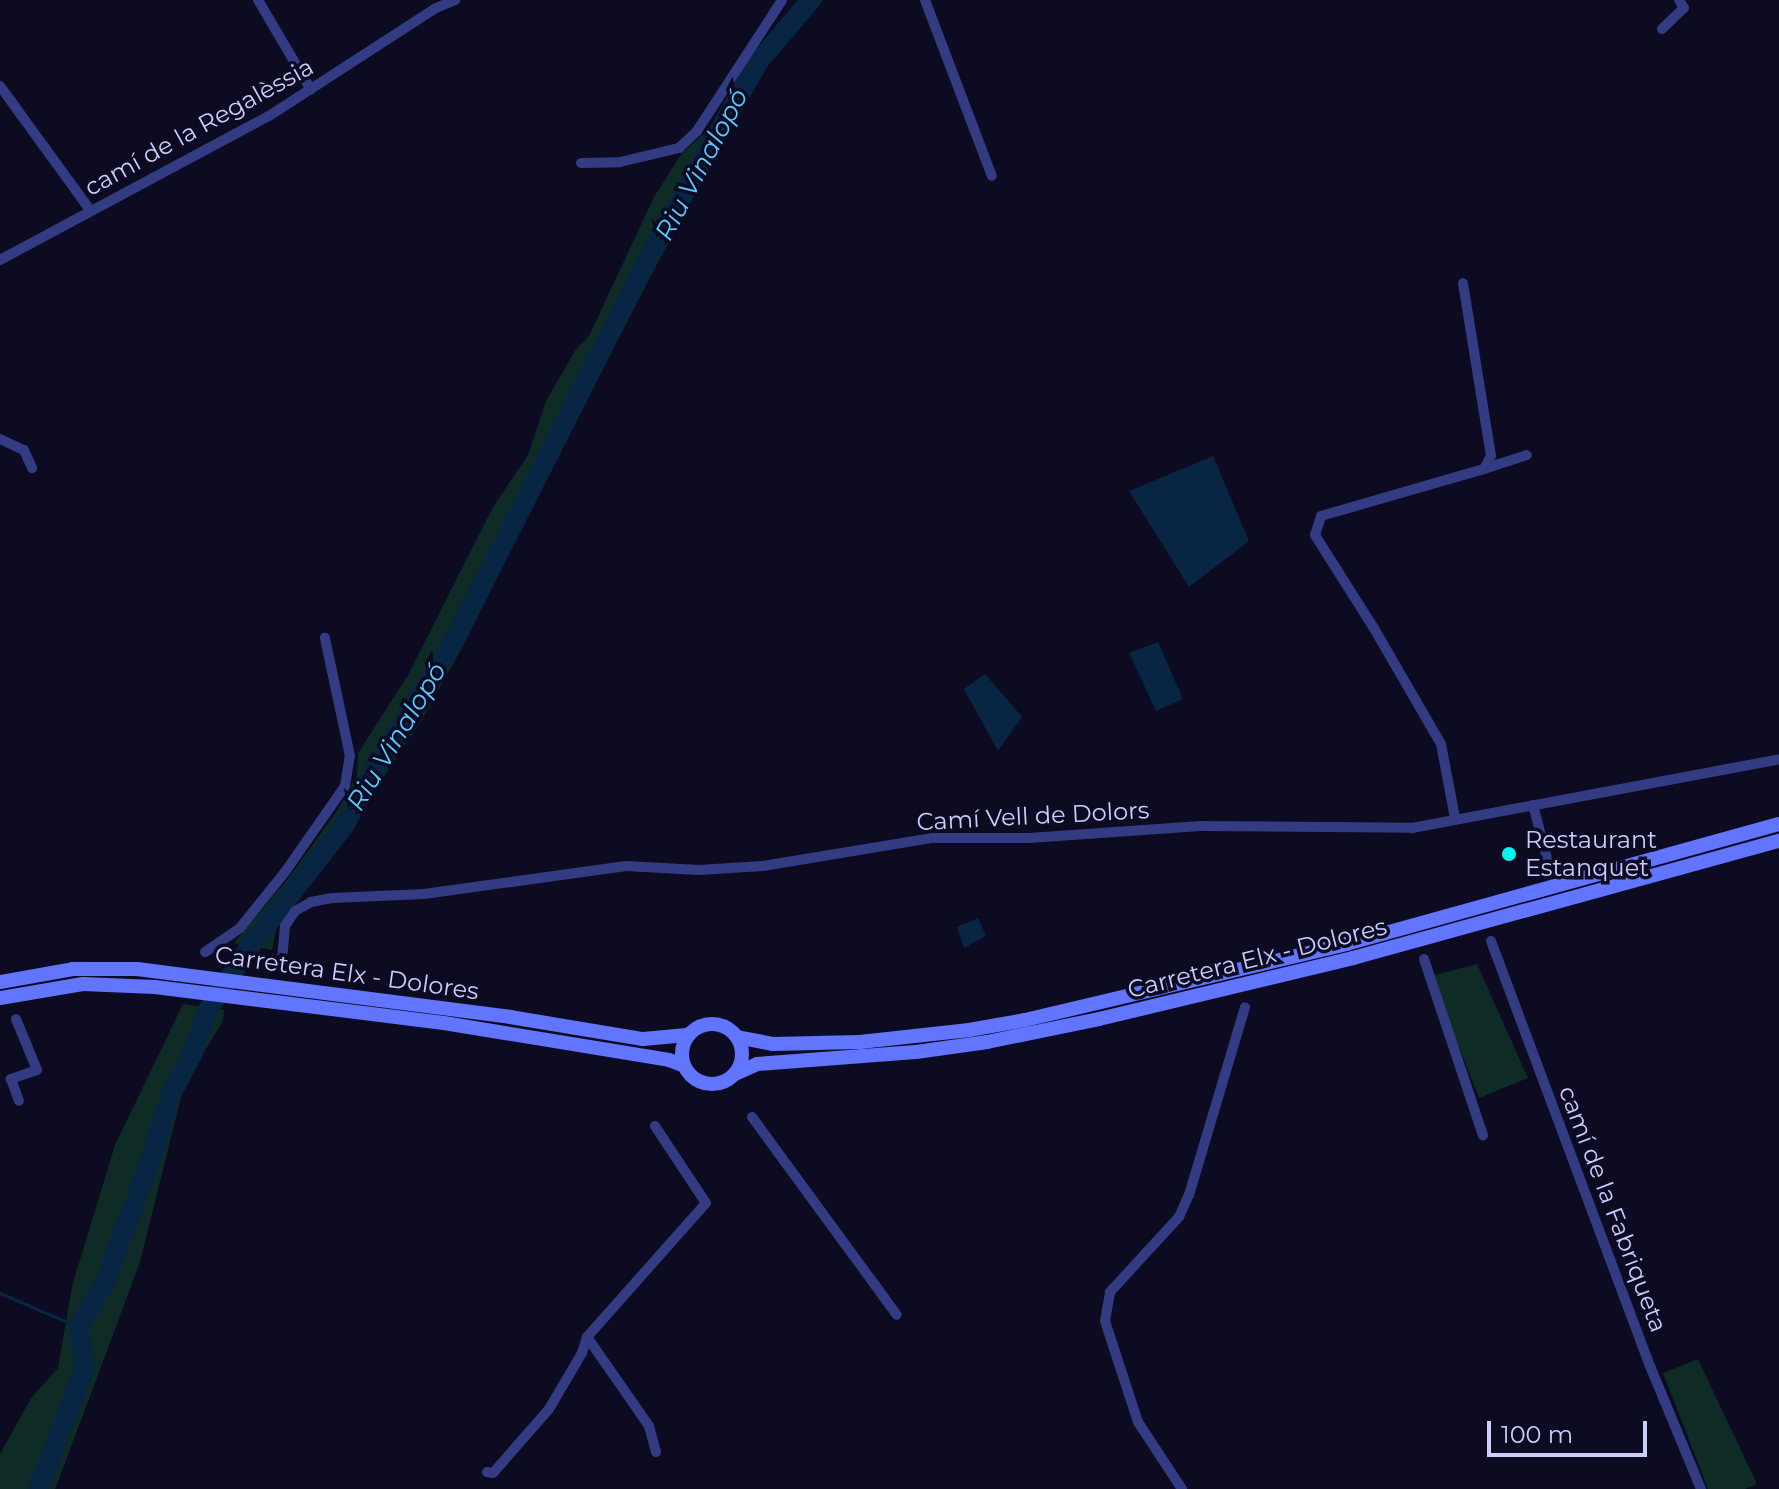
<!DOCTYPE html>
<meta charset="utf-8">
<style>
body{margin:0}
#map{position:relative;width:1779px;height:1489px;overflow:hidden;background:#0c0b21;font-family:Montserrat,sans-serif}
div>[style]{position:absolute}
.green>*{inset:0;background:#0e2b26}
.water>*{inset:0;background:#082643}
.stream>*{height:3px;margin:-1.5px;padding:0 1.5px;transform-origin:1.5px;border-radius:1.5px;background:#082643}
.river>*{height:20px;margin:-10px;padding:0 10px;transform-origin:10px;border-radius:10px;background:#082643}
.minor>*{height:10px;margin:-5px;padding:0 5px;transform-origin:5px;border-radius:5px;background:#333c83}
.secondary>*{height:14px;margin:-7px;padding:0 7px;transform-origin:7px;border-radius:7px;background:#6275ff}
.secondary>.ring{margin:-7px;padding:0;box-sizing:content-box;background:none;border:14px solid #6275ff;border-radius:50%}
.dots>*{width:22px;height:22px;translate:-50% -50%;box-sizing:border-box;border:4px solid #0c0b21;border-radius:50%}
span{translate:-50% -50%;white-space:nowrap;text-align:center;line-height:1.15;-webkit-text-stroke:7px #0c0b21;paint-order:stroke}
.street-label{font-size:24px;color:#cbcdff}
.poi-label{font-size:24px;color:#cbcdff}
.left{translate:0 -50%;text-align:left}
.water-label{font-size:26px;color:#59caff;font-style:italic}
.scale{position:absolute;left:1487px;top:1421px;width:160px;height:36px;box-sizing:border-box;border:4px solid #cbcdff;border-top:0;padding-left:10px;font-size:24px;line-height:28px;white-space:nowrap;color:#cbcdff;-webkit-text-stroke:6px #0c0b21;paint-order:stroke}
</style>
<div id="map">
<div class="green">
<div style="clip-path:polygon(799px 0,823px 0,770px 61px,742px 105px,572px 424px,463px 646px,420px 723px,336px 848px,277px 925px,272px 950px,234px 943px,287px 880px,337px 811px,357px 775px,358px 753px,408px 675px,493px 507px,528px 455px,546px 401px,576px 349px,589px 336px,654px 197px,682px 153px,716px 123px,759px 51px)"></div>
<div style="clip-path:polygon(1477px 964px,1528px 1078px,1479px 1098px,1431px 976px)"></div>
<div style="clip-path:polygon(183px 1004px,224px 1010px,223px 1021px,184px 1085px,140px 1262px,101px 1367px,55px 1489px,0 1489px,0 1454px,31px 1398px,58px 1368px,72px 1286px,115px 1145px)"></div>
<div style="clip-path:polygon(1698px 1359px,1757px 1484px,1745px 1489px,1708px 1489px,1663px 1373px)"></div>
</div>
<div class="water">
<div style="clip-path:polygon(1213px 456px,1249px 541px,1189px 587px,1129px 491px)"></div>
<div style="clip-path:polygon(1158px 642px,1183px 699px,1156px 711px,1129px 653px)"></div>
<div style="clip-path:polygon(985px 674px,1022px 717px,998px 751px,964px 689px)"></div>
<div style="clip-path:polygon(978px 918px,986px 936px,964px 948px,957px 927px)"></div>
</div>
<div class="stream">
<div style="left:0;top:1293px;width:86px;rotate:23.3deg"></div>
</div>
<div class="river">
<div style="left:38px;top:1489px;width:131px;rotate:-68.9deg"></div>
<div style="left:85px;top:1367px;width:40px;rotate:-98.5deg"></div>
<div style="left:79px;top:1327px;width:54px;rotate:-60.1deg"></div>
<div style="left:106px;top:1280px;width:135px;rotate:-69.7deg"></div>
<div style="left:153px;top:1153px;width:59px;rotate:-73.4deg"></div>
<div style="left:170px;top:1096px;width:49px;rotate:-61.9deg"></div>
<div style="left:193px;top:1053px;width:42px;rotate:-72deg"></div>
<div style="left:206px;top:1013px;width:82px;rotate:-56.5deg"></div>
<div style="left:251px;top:945px;width:151px;rotate:-52deg"></div>
<div style="left:344px;top:826px;width:75px;rotate:-61.4deg"></div>
<div style="left:380px;top:760px;width:142px;rotate:-58.2deg"></div>
<div style="left:455px;top:639px;width:435px;rotate:-63.1deg"></div>
<div style="left:652px;top:251px;width:119px;rotate:-60.9deg"></div>
<div style="left:710px;top:147px;width:99px;rotate:-60.3deg"></div>
<div style="left:759px;top:61px;width:80px;rotate:-49.6deg"></div>
</div>
<div class="minor">
<div style="left:258px;top:0;width:104px;rotate:59.5deg"></div>
<div style="left:925px;top:0;width:188px;rotate:69.2deg"></div>
<div style="left:1662px;top:29px;width:30px;rotate:-44deg"></div>
<div style="left:1684px;top:8px;width:9px;rotate:-122deg"></div>
<div style="left:0;top:86px;width:153px;rotate:54deg"></div>
<div style="left:581px;top:163px;width:39px;rotate:-1deg"></div>
<div style="left:620px;top:162px;width:61px;rotate:-13.3deg"></div>
<div style="left:679px;top:148px;width:25px;rotate:-43deg"></div>
<div style="left:697px;top:131px;width:156px;rotate:-57deg"></div>
<div style="left:0;top:260px;width:305px;rotate:-28.2deg"></div>
<div style="left:269px;top:116px;width:199px;rotate:-32.9deg"></div>
<div style="left:436px;top:8px;width:21px;rotate:-23deg"></div>
<div style="left:0;top:439px;width:26px;rotate:25deg"></div>
<div style="left:24px;top:450px;width:20px;rotate:66deg"></div>
<div style="left:1484px;top:469px;width:45px;rotate:-18deg"></div>
<div style="left:1533px;top:805px;width:70px;rotate:75.2deg"></div>
<div style="left:1455px;top:818px;width:75px;rotate:-100.7deg"></div>
<div style="left:1441px;top:744px;width:132px;rotate:-120.1deg"></div>
<div style="left:1375px;top:630px;width:112px;rotate:-122.3deg"></div>
<div style="left:1315px;top:535px;width:20px;rotate:-72deg"></div>
<div style="left:1321px;top:516px;width:170px;rotate:-16.1deg"></div>
<div style="left:1484px;top:469px;width:15px;rotate:-62deg"></div>
<div style="left:1491px;top:456px;width:175px;rotate:-99.2deg"></div>
<div style="left:1491px;top:941px;width:454px;rotate:69.5deg"></div>
<div style="left:1650px;top:1366px;width:133px;rotate:67.5deg"></div>
<div style="left:205px;top:952px;width:42px;rotate:-34.4deg"></div>
<div style="left:240px;top:928px;width:72px;rotate:-51.2deg"></div>
<div style="left:285px;top:872px;width:105px;rotate:-55.1deg"></div>
<div style="left:345px;top:786px;width:30px;rotate:-81deg"></div>
<div style="left:350px;top:756px;width:121px;rotate:-102deg"></div>
<div style="left:1424px;top:959px;width:186px;rotate:71.5deg"></div>
<div style="left:282px;top:960px;width:34px;rotate:-85deg"></div>
<div style="left:285px;top:926px;width:18px;rotate:-56deg"></div>
<div style="left:295px;top:911px;width:18px;rotate:-29deg"></div>
<div style="left:311px;top:902px;width:21px;rotate:-11deg"></div>
<div style="left:332px;top:898px;width:92px;rotate:-2.5deg"></div>
<div style="left:424px;top:894px;width:204px;rotate:-7.9deg"></div>
<div style="left:626px;top:866px;width:73px;rotate:3.1deg"></div>
<div style="left:699px;top:870px;width:64px;rotate:-3.6deg"></div>
<div style="left:763px;top:866px;width:172px;rotate:-9.4deg"></div>
<div style="left:933px;top:838px;width:96px"></div>
<div style="left:1029px;top:838px;width:172px;rotate:-4deg"></div>
<div style="left:1201px;top:826px;width:211px;rotate:0.5deg"></div>
<div style="left:1412px;top:828px;width:373px;rotate:-10.6deg"></div>
<div style="left:16px;top:1019px;width:55px;rotate:67.6deg"></div>
<div style="left:37px;top:1070px;width:28px;rotate:161deg"></div>
<div style="left:11px;top:1079px;width:23px;rotate:70deg"></div>
<div style="left:752px;top:1117px;width:245px;rotate:53.8deg"></div>
<div style="left:655px;top:1126px;width:92px;rotate:56.5deg"></div>
<div style="left:706px;top:1203px;width:179px;rotate:131.6deg"></div>
<div style="left:587px;top:1337px;width:108px;rotate:55.1deg"></div>
<div style="left:649px;top:1426px;width:27px;rotate:75deg"></div>
<div style="left:487px;top:1472px;width:6px;rotate:9deg"></div>
<div style="left:493px;top:1473px;width:85px;rotate:-48.8deg"></div>
<div style="left:549px;top:1409px;width:65px;rotate:-59.5deg"></div>
<div style="left:582px;top:1353px;width:17px;rotate:-73deg"></div>
<div style="left:1182px;top:1489px;width:80px;rotate:-123.3deg"></div>
<div style="left:1138px;top:1422px;width:106px;rotate:-108.1deg"></div>
<div style="left:1105px;top:1321px;width:29px;rotate:-80deg"></div>
<div style="left:1110px;top:1292px;width:102px;rotate:-47.4deg"></div>
<div style="left:1179px;top:1217px;width:24px;rotate:-66deg"></div>
<div style="left:1189px;top:1195px;width:196px;rotate:-73.4deg"></div>
</div>
<div class="secondary">
<div style="left:0;top:982px;width:74px;rotate:-10.1deg"></div>
<div style="left:73px;top:969px;width:64px"></div>
<div style="left:137px;top:969px;width:376px;rotate:7.3deg"></div>
<div style="left:510px;top:1017px;width:135px;rotate:9.4deg"></div>
<div style="left:643px;top:1039px;width:44px;rotate:-5.2deg"></div>
<div style="left:0;top:998px;width:84px;rotate:-9.6deg"></div>
<div style="left:83px;top:984px;width:72px;rotate:2.4deg"></div>
<div style="left:155px;top:987px;width:291px;rotate:7.1deg"></div>
<div style="left:444px;top:1023px;width:228px;rotate:9.3deg"></div>
<div style="left:669px;top:1060px;width:14px;rotate:21deg"></div>
<div class="ring" style="left:682px;top:1024px;width:46px;height:46px"></div>
<div style="left:737px;top:1037px;width:37px;rotate:11deg"></div>
<div style="left:773px;top:1044px;width:87px;rotate:-1.3deg"></div>
<div style="left:860px;top:1042px;width:110px;rotate:-6.3deg"></div>
<div style="left:969px;top:1030px;width:57px;rotate:-10.1deg"></div>
<div style="left:1025px;top:1020px;width:330px;rotate:-13.3deg"></div>
<div style="left:1346px;top:944px;width:449px;rotate:-15.5deg"></div>
<div style="left:737px;top:1073px;width:22px;rotate:-24deg"></div>
<div style="left:757px;top:1064px;width:159px;rotate:-4.3deg"></div>
<div style="left:916px;top:1052px;width:72px;rotate:-8deg"></div>
<div style="left:987px;top:1042px;width:114px;rotate:-11.6deg"></div>
<div style="left:1099px;top:1019px;width:261px;rotate:-13.5deg"></div>
<div style="left:1353px;top:958px;width:442px;rotate:-15.4deg"></div>
</div>
<div class="dots">
<div style="left:1509px;top:854px;background:#00f6eb"></div>
</div>
<div class="street-label">
<span style="left:199px;top:127px;rotate:-29deg">camí de la Regalèssia</span>
<span style="left:1033px;top:816px;rotate:-3deg">Camí Vell de Dolors</span>
<span style="left:1257px;top:958px;rotate:-14deg">Carretera Elx - Dolores</span>
<span style="left:347px;top:973px;rotate:8deg">Carretera Elx - Dolores</span>
<span style="left:1613px;top:1209px;rotate:69deg">camí de la Fabriqueta</span>
</div>
<div class="poi-label">
<span class="left" style="left:1525px;top:854px">Restaurant<br>Estanquet</span>
</div>
<div class="water-label">
<span style="left:702px;top:165px;rotate:-62deg">Riu Vinalopó</span>
<span style="left:397px;top:737px;rotate:-59deg">Riu Vinalopó</span>
</div>
<div class="scale">100 m</div>
</div>
